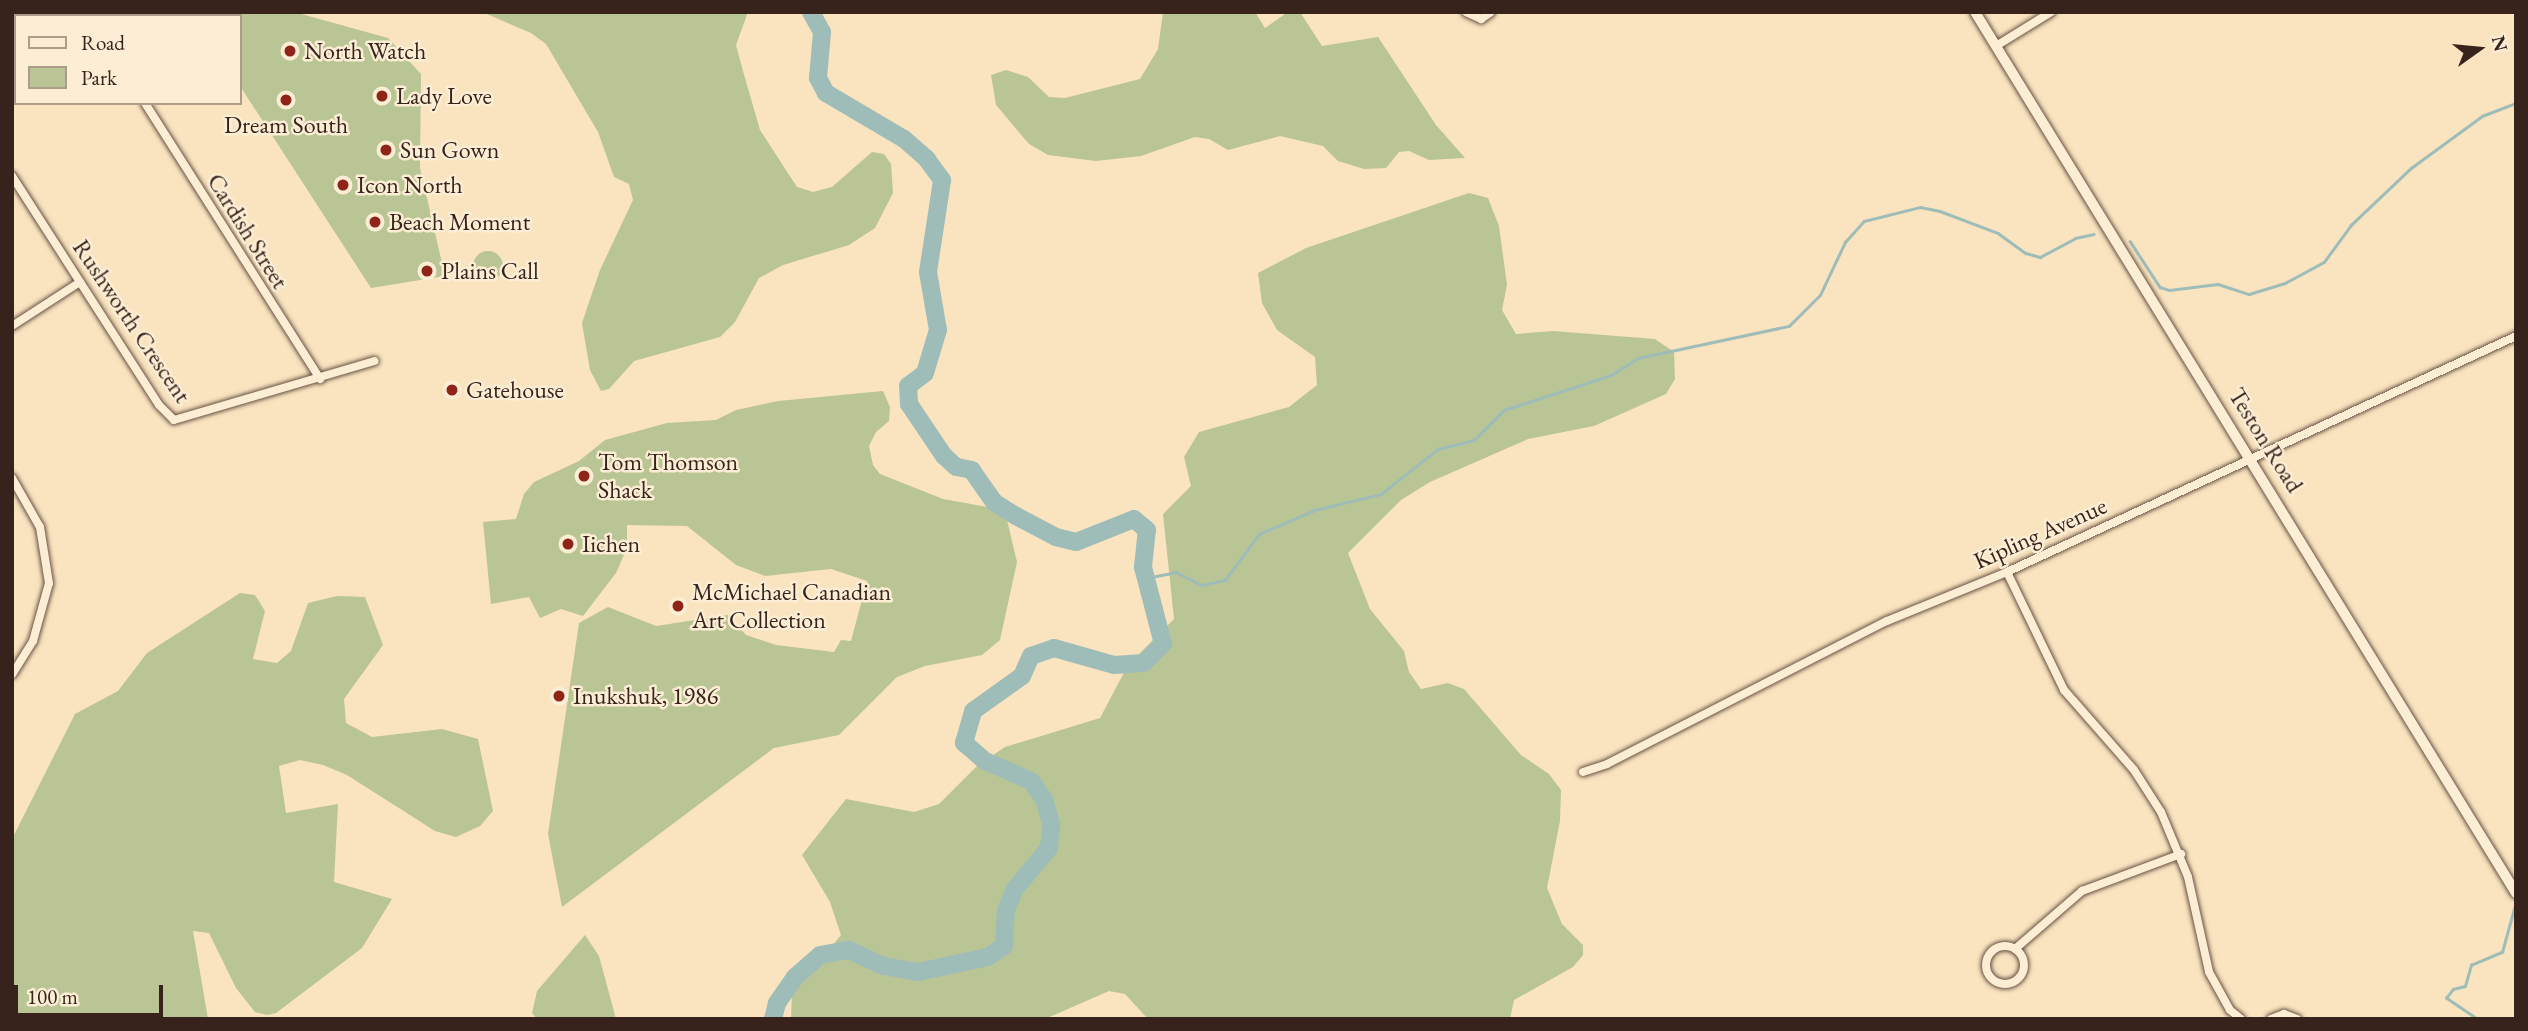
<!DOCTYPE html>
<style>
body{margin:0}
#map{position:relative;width:2528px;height:1031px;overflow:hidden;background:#fae3bf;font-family:"EB Garamond",serif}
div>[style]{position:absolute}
.green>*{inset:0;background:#bac595}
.round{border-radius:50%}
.stream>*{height:2.5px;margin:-1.25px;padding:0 1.25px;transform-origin:1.25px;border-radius:1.25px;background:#9fbdb8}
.river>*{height:18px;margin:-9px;padding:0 9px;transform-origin:9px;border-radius:9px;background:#9fbdb8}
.roads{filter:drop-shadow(0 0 2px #685344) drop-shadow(0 0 2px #685344)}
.minor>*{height:8px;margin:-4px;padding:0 4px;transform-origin:4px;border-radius:4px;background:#fcedd5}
.minor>.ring{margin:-4px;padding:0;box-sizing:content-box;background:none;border:8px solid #fcedd5;border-radius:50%}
.tertiary>*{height:10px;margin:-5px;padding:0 5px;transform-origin:5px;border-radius:5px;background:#fcedd5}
.dots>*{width:19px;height:19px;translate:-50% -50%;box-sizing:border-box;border:4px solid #fcedd5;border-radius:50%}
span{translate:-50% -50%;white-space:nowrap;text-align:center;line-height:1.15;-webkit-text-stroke:5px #fcedd5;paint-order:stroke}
.poi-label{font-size:24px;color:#37231b}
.left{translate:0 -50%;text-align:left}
.street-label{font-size:24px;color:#37231b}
.frame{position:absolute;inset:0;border:14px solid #37231b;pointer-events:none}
.legend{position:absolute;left:14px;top:14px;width:228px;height:91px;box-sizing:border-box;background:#fcedd5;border:2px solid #ad9c8b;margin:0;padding:9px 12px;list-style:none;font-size:21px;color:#37231b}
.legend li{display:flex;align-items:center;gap:14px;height:35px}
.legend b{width:35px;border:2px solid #ad9c8b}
.north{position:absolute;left:2444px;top:14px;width:70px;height:70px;-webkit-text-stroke:5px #fcedd5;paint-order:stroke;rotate:75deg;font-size:19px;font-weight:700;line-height:28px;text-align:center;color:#37231b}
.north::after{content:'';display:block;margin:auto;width:24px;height:32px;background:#37231b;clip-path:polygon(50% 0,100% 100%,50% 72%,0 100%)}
.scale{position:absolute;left:14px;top:985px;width:149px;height:32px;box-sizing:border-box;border:4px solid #37231b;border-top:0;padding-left:9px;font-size:21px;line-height:24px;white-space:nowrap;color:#37231b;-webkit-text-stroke:5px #fcedd5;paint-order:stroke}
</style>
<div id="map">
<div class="green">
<div style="clip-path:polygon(218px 12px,294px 12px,388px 38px,421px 74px,420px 168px,445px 276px,371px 288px,240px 86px,240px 16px,213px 16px)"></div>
<div style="clip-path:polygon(482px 12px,748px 12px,736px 45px,743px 71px,760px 130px,797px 187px,813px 192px,832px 187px,872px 152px,884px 154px,891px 164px,893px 193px,875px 228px,849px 245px,783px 265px,759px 278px,735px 322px,720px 337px,634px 361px,609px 389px,601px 391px,590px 370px,582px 323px,600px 270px,633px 200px,629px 184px,614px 177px,598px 132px,546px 44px,531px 33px)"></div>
<div style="clip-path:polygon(1163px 12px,1255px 12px,1265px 28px,1288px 12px,1300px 12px,1322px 46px,1378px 37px,1436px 125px,1465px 158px,1429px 160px,1409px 151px,1399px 152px,1386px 168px,1364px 169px,1338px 161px,1323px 146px,1280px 136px,1228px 150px,1209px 139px,1195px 137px,1141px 156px,1096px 161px,1048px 155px,1029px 144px,996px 105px,991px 75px,1006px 70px,1028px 77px,1049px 97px,1065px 98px,1140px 79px,1158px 49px)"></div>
<div style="clip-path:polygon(1469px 193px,1488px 198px,1499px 226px,1507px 285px,1502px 310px,1516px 334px,1553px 331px,1655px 339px,1674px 352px,1675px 379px,1666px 394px,1594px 426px,1528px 439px,1430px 482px,1401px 500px,1348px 553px,1370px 609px,1404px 651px,1409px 672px,1421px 689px,1448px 683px,1464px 689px,1521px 755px,1549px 774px,1561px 790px,1560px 821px,1547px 888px,1562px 924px,1583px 945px,1583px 955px,1573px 967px,1514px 1000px,1510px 1019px,1148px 1019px,1125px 994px,1109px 991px,1045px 1019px,791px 1019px,792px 994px,841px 935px,830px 902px,802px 855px,846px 799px,914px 812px,939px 804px,978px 765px,1005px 747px,1100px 718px,1128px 665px,1174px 619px,1163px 514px,1191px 486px,1184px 457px,1199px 432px,1289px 407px,1317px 385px,1315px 357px,1277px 330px,1262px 303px,1258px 273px,1306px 248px)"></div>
<div class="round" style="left:473px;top:251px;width:30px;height:30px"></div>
<div style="clip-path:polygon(883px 391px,890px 407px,889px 421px,876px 432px,869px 446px,873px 465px,880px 474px,943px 499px,993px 508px,1003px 512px,1007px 520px,1017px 562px,1000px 640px,982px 655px,925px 666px,897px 677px,839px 735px,774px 748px,562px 907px,548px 834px,579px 623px,608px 607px,656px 626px,728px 615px,746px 635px,776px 645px,834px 652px,841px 640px,851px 641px,867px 581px,831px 569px,765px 576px,736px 565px,687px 526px,627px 525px,627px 548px,616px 573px,583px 616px,561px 609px,540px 618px,529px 597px,491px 604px,483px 522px,516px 519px,524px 494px,534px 482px,579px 461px,605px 440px,667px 423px,716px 420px,736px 410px,778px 401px)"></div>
<div style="clip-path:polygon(240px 593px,255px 595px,265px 611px,253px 659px,277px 663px,291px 651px,308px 603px,337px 596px,365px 597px,383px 645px,344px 699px,346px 723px,372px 737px,442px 729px,478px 739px,493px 811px,480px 826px,456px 837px,435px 831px,347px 775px,323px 765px,300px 760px,279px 766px,286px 813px,338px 804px,334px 882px,392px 899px,362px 948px,276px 1013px,267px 1015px,255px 1012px,236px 988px,209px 933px,193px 931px,208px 1019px,12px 1019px,12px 839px,75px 714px,118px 691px,147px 653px)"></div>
<div style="clip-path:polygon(585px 935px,599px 956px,616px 1019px,537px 1019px,532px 1013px,537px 991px)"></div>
</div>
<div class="stream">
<div style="left:2130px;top:241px;width:55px;rotate:56.9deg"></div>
<div style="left:2160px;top:287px;width:9px;rotate:18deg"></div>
<div style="left:2169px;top:290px;width:49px;rotate:-7deg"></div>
<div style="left:2218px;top:284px;width:33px;rotate:18deg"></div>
<div style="left:2249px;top:294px;width:38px;rotate:-17deg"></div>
<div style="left:2285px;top:283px;width:44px;rotate:-28.3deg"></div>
<div style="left:2324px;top:262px;width:46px;rotate:-53.9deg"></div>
<div style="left:2351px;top:225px;width:83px;rotate:-43.5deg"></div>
<div style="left:2411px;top:168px;width:88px;rotate:-36.2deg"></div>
<div style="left:2482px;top:116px;width:36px;rotate:-21deg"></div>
<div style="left:1146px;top:578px;width:31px;rotate:-11deg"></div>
<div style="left:1176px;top:572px;width:29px;rotate:27deg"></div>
<div style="left:1202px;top:585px;width:24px;rotate:-12deg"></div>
<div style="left:1225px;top:580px;width:57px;rotate:-53.5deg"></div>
<div style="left:1259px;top:534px;width:61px;rotate:-23.2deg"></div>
<div style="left:1315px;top:510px;width:68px;rotate:-13.6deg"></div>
<div style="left:1381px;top:494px;width:73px;rotate:-38.3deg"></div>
<div style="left:1438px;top:449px;width:37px;rotate:-14deg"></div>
<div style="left:1474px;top:440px;width:42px;rotate:-45deg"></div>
<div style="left:1504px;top:410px;width:113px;rotate:-18.1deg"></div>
<div style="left:1611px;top:375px;width:32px;rotate:-32deg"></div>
<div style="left:1638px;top:358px;width:154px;rotate:-12deg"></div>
<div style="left:1789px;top:326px;width:44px;rotate:-45deg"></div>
<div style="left:1820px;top:295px;width:59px;rotate:-64.7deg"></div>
<div style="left:1845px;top:242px;width:28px;rotate:-48deg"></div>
<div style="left:1864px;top:221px;width:58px;rotate:-14deg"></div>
<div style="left:1920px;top:207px;width:20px;rotate:11deg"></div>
<div style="left:1940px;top:211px;width:62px;rotate:20.8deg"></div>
<div style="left:1998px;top:233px;width:34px;rotate:36deg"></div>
<div style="left:2026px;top:253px;width:15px;rotate:16deg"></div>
<div style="left:2040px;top:257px;width:40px;rotate:-28deg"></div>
<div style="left:2075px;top:238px;width:19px;rotate:-12deg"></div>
<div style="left:2477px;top:1019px;width:37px;rotate:-146deg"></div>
<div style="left:2446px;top:998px;width:11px;rotate:-52deg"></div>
<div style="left:2453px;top:989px;width:12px;rotate:-14deg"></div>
<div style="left:2465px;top:986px;width:22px;rotate:-74deg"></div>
<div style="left:2471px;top:965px;width:34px;rotate:-23deg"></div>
<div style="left:2502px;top:952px;width:49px;rotate:-74.5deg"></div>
</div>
<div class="river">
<div style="left:773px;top:1019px;width:16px;rotate:-76deg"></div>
<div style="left:777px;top:1003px;width:32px;rotate:-55deg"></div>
<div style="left:795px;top:977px;width:33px;rotate:-41deg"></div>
<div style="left:820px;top:955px;width:29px;rotate:-10deg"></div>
<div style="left:849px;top:950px;width:38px;rotate:25deg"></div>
<div style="left:884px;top:966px;width:35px;rotate:10deg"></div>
<div style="left:918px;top:972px;width:72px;rotate:-12.1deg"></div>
<div style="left:988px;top:957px;width:19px;rotate:-35deg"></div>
<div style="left:1004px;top:946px;width:35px;rotate:-87deg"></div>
<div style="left:1006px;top:911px;width:22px;rotate:-69deg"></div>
<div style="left:1014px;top:890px;width:55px;rotate:-50.2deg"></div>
<div style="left:1049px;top:848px;width:24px;rotate:-85deg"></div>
<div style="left:1051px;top:824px;width:24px;rotate:-105deg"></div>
<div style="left:1045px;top:801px;width:24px;rotate:-125deg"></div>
<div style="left:1031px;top:781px;width:50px;rotate:-156.5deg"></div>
<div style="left:985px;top:761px;width:28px;rotate:-139deg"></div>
<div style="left:964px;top:743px;width:33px;rotate:-74deg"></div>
<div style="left:973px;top:711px;width:60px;rotate:-35.5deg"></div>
<div style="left:1022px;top:676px;width:22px;rotate:-66deg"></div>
<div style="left:1031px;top:656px;width:24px;rotate:-19deg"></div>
<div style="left:1054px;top:648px;width:62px;rotate:15.8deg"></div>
<div style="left:1114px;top:665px;width:30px;rotate:-4deg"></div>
<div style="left:1144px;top:663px;width:27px;rotate:-45deg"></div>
<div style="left:1163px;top:644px;width:80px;rotate:-104.6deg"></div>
<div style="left:1143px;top:567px;width:37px;rotate:-84deg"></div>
<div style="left:1147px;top:530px;width:17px;rotate:-140deg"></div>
<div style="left:1134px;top:519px;width:62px;rotate:158.4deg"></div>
<div style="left:1076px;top:542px;width:21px;rotate:-166deg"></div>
<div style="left:1056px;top:537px;width:45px;rotate:-152.3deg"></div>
<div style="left:1016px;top:516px;width:26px;rotate:-148deg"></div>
<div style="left:994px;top:502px;width:39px;rotate:-125deg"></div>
<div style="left:972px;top:470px;width:16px;rotate:-169deg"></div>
<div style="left:956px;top:467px;width:16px;rotate:-137deg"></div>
<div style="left:944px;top:456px;width:63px;rotate:-123.9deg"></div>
<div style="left:909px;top:404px;width:18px;rotate:-93deg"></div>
<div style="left:908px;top:386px;width:21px;rotate:-37deg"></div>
<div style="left:925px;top:373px;width:45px;rotate:-73.2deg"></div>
<div style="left:938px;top:330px;width:59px;rotate:-99.8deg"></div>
<div style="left:928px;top:272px;width:93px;rotate:-81.3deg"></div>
<div style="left:942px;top:180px;width:26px;rotate:-126deg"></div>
<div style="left:927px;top:159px;width:30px;rotate:-139deg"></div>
<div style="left:904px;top:139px;width:91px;rotate:-149.5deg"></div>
<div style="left:826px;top:93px;width:17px;rotate:-118deg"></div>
<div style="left:818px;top:78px;width:46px;rotate:-85deg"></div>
<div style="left:822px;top:32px;width:23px;rotate:-119deg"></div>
</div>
<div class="roads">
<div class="minor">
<div style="left:87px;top:12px;width:4px;rotate:63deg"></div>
<div style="left:1466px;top:12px;width:17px;rotate:25deg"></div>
<div style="left:1481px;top:19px;width:12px;rotate:-35deg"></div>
<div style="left:1996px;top:46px;width:65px;rotate:-31.7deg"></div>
<div style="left:145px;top:103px;width:327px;rotate:57.6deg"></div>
<div style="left:12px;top:176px;width:272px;rotate:57.3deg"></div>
<div style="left:159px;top:405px;width:21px;rotate:45deg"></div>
<div style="left:174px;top:420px;width:209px;rotate:-16.4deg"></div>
<div style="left:12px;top:326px;width:81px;rotate:-32.9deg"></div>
<div style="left:12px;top:478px;width:56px;rotate:60.3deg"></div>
<div style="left:40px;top:527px;width:57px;rotate:80.9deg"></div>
<div style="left:49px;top:583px;width:60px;rotate:105.4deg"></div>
<div style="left:33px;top:641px;width:39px;rotate:122deg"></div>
<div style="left:2007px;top:572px;width:131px;rotate:64.2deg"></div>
<div style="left:2064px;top:690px;width:106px;rotate:48.8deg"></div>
<div style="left:2134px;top:770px;width:50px;rotate:57.3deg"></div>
<div style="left:2161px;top:812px;width:70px;rotate:67.4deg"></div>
<div style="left:2188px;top:877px;width:97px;rotate:77.5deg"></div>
<div style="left:2209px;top:972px;width:43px;rotate:61.1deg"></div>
<div style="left:2230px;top:1010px;width:14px;rotate:39deg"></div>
<div style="left:1583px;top:772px;width:25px;rotate:-18deg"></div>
<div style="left:1607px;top:764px;width:314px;rotate:-27.1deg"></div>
<div style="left:1887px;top:621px;width:130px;rotate:-22.2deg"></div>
<div style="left:2007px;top:572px;width:561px;rotate:-24.87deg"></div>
<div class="ring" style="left:1986px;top:946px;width:30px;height:30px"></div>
<div style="left:2015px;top:949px;width:89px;rotate:-40.9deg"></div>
<div style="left:2082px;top:891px;width:106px;rotate:-20.5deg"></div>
<div style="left:2271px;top:1019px;width:14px;rotate:-21deg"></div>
<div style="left:2284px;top:1014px;width:14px;rotate:21deg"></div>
</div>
<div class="tertiary">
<div style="left:1975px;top:12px;width:1034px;rotate:58.45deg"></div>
</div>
</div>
<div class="dots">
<div style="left:290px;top:51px;background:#8f2418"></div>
<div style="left:382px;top:96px;background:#8f2418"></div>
<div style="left:286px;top:100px;background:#8f2418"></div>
<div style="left:386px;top:150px;background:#8f2418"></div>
<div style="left:343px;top:185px;background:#8f2418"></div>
<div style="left:375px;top:222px;background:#8f2418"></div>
<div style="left:427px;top:271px;background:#8f2418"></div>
<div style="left:452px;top:390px;background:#8f2418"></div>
<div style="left:584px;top:476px;background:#8f2418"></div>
<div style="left:568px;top:544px;background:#8f2418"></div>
<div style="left:678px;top:606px;background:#8f2418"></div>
<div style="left:559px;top:696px;background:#8f2418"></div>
</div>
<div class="poi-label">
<span class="left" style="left:304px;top:51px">North Watch</span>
<span class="left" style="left:396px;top:96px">Lady Love</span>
<span style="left:286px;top:125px">Dream South</span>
<span class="left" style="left:400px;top:150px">Sun Gown</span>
<span class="left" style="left:357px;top:185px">Icon North</span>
<span class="left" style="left:389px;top:222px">Beach Moment</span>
<span class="left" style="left:441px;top:271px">Plains Call</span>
<span class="left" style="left:466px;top:390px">Gatehouse</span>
<span class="left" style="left:598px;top:476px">Tom Thomson<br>Shack</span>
<span class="left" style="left:582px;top:544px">Iichen</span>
<span class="left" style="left:692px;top:606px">McMichael Canadian<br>Art Collection</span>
<span class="left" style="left:573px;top:696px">Inukshuk, 1986</span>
</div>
<div class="street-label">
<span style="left:248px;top:231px;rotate:58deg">Cardish Street</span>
<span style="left:132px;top:321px;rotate:56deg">Rushworth Crescent</span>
<span style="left:2266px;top:440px;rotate:58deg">Teston Road</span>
<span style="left:2040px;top:533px;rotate:-24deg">Kipling Avenue</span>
</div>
<div class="frame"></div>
<ul class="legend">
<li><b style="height:9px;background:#fcedd5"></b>Road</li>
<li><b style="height:19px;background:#bac595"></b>Park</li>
</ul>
<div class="north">N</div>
<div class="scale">100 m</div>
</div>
